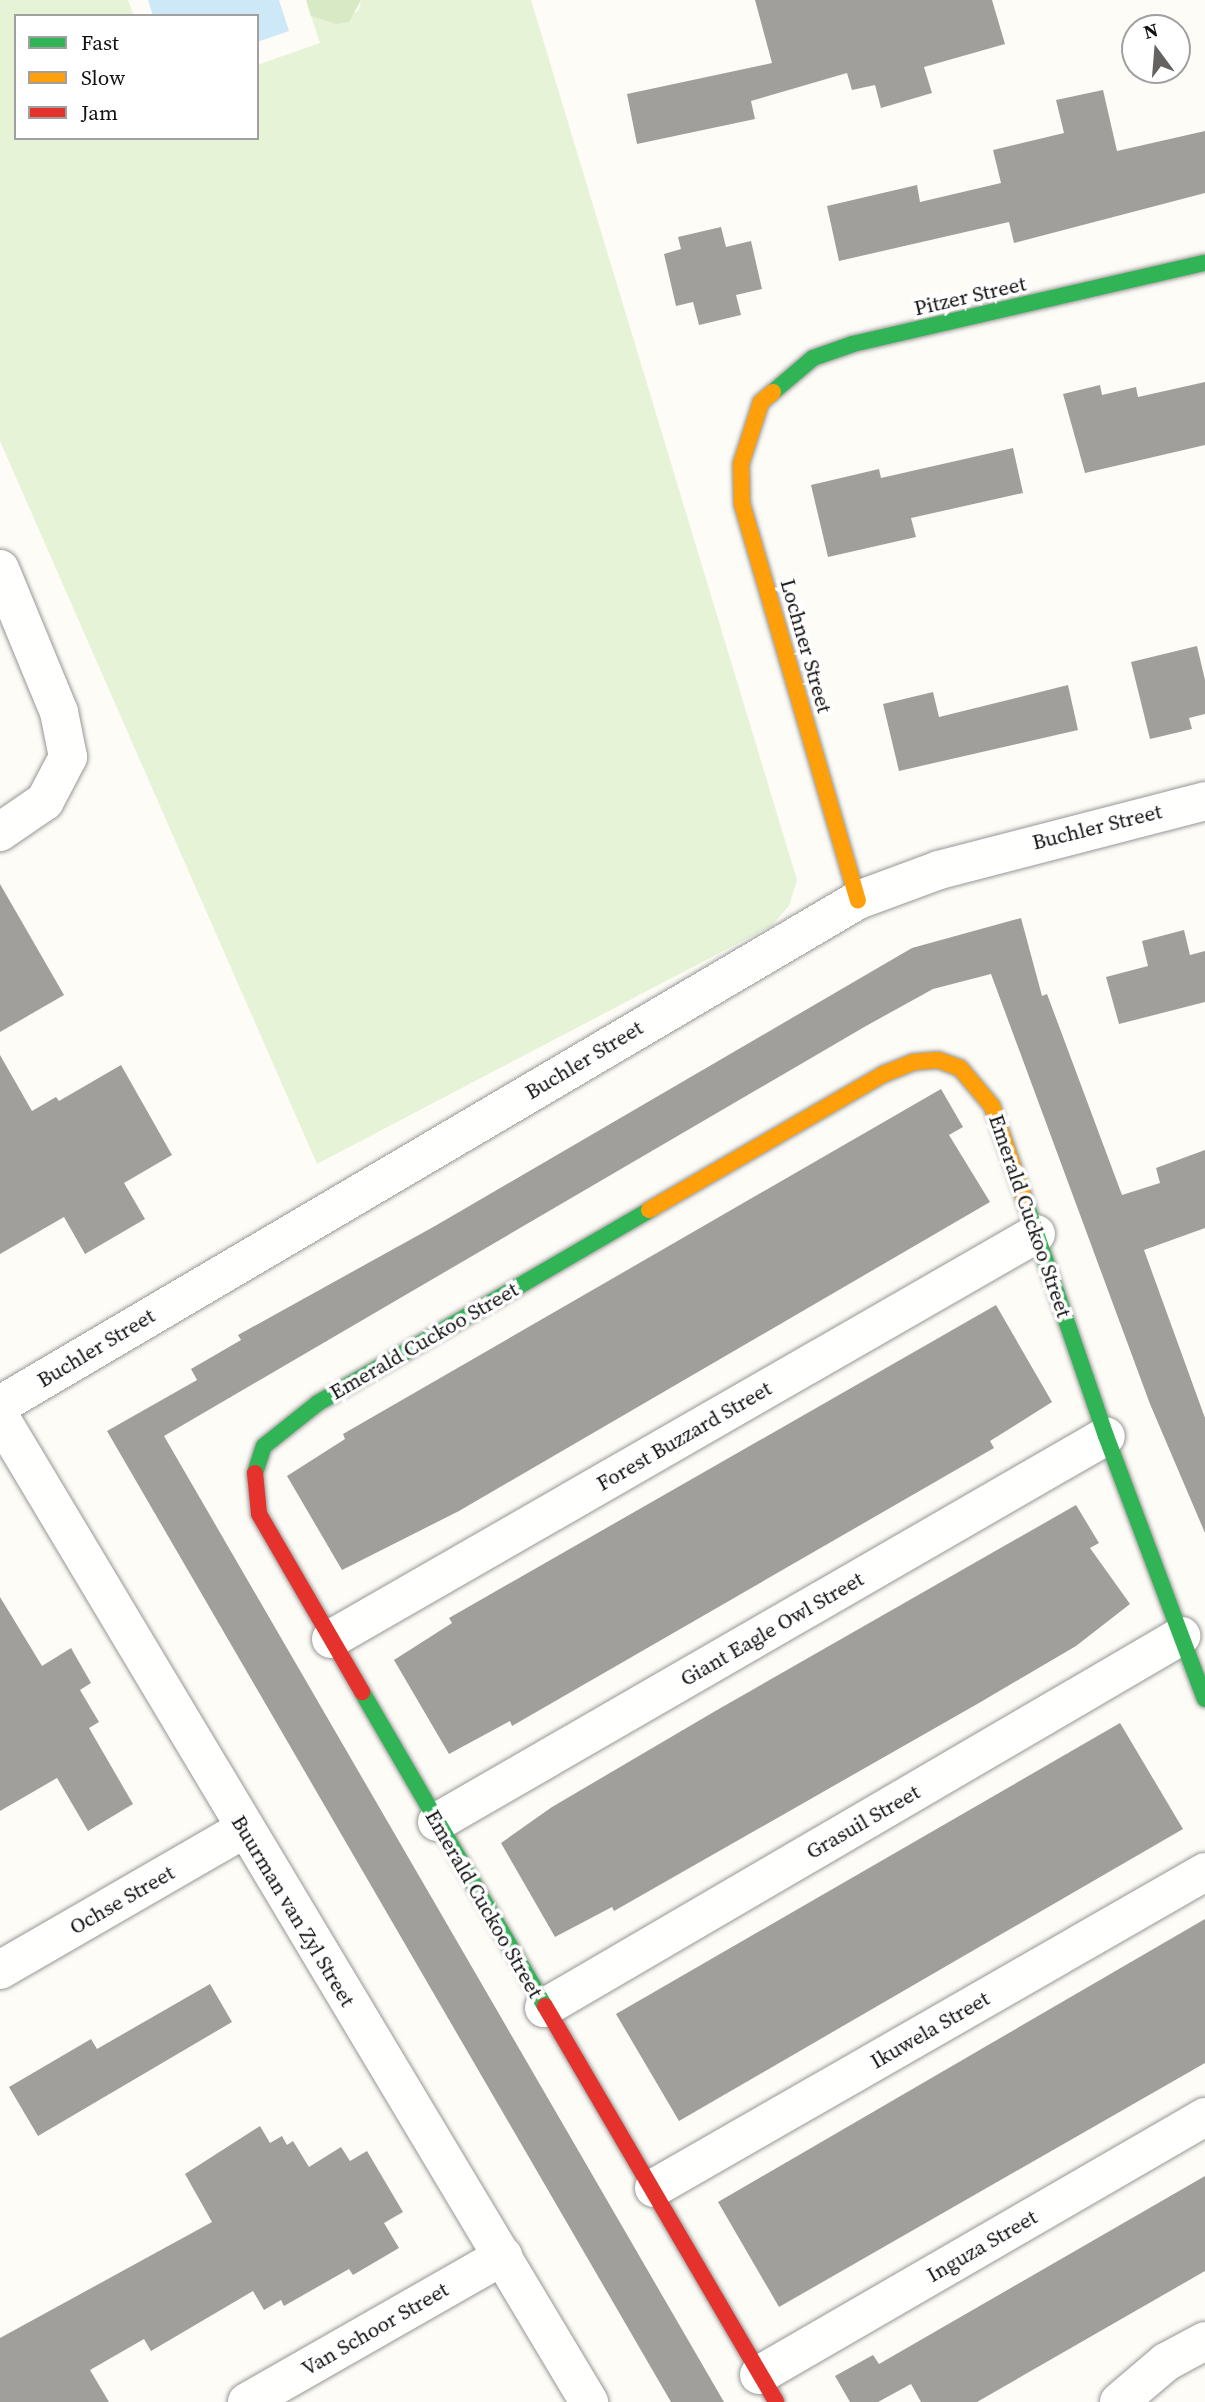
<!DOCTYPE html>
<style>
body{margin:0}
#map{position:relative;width:1205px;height:2402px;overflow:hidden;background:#fdfcf7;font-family:"Source Serif 4",serif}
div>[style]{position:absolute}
.green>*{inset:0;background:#e7f3d7}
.forest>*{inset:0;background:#d8eac5}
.water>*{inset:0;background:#cde8f7}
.building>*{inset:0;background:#a19f9c}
.roads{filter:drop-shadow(0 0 2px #979795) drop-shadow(0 0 2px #979795)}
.street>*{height:38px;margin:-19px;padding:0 19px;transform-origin:19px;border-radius:19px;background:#fffffe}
.fast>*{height:16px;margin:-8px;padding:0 8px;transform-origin:8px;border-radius:8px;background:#30b455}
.slow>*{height:16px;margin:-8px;padding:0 8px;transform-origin:8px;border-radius:8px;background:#ff9f0a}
.jam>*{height:16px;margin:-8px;padding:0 8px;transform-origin:8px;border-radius:8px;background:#e5322d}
span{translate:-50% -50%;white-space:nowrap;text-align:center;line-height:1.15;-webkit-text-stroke:7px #fff;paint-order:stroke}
.street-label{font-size:21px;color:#111}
.legend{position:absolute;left:14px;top:14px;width:245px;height:126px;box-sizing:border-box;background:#fff;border:2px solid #a0a0a0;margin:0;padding:9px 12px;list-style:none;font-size:21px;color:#111}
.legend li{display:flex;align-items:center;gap:14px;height:35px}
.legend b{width:35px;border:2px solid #a0a0a0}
.north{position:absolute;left:1121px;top:14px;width:70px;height:70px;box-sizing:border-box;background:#fff;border:2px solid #a0a0a0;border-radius:50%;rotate:344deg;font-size:19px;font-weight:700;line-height:28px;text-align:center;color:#111}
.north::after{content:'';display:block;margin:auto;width:24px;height:32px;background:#646362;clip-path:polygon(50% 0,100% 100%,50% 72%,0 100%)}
</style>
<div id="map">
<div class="green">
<div style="clip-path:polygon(0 0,128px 0,134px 16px,16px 16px,16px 138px,257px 138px,257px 65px,320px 43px,311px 16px,336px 24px,359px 10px,361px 0,531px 0,797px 880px,789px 906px,771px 926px,317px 1164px,0 441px)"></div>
</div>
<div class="forest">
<div style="clip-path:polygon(306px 0,361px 0,349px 22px,336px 24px,311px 16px)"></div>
</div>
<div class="water">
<div style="clip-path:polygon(148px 0,279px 0,289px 31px,257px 42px,257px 16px,153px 16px)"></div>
</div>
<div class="building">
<div style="clip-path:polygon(755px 0,992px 0,1005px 44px,924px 67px,932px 93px,881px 108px,875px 85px,852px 90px,847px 73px,751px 101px,755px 119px,637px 144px,627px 94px,772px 63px)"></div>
<div style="clip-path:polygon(1103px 90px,1117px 151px,1205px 131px,1205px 193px,1014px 243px,1009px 222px,839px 261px,827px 206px,917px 185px,920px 202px,1001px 183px,993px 150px,1064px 133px,1056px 100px)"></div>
<div style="clip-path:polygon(721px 227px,726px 247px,751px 241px,762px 289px,736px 295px,741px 315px,699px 325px,693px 302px,676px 306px,664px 254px,681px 249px,678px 237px)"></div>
<div style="clip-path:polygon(1205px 382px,1205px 445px,1085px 473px,1063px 394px,1100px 385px,1102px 395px,1136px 387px,1138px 397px)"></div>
<div style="clip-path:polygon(1013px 448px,1023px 493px,911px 518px,916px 537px,828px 557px,811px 485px,879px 469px,881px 478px)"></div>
<div style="clip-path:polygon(1197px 646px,1205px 680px,1205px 714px,1189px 718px,1192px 729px,1150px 739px,1131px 662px)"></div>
<div style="clip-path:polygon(1068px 685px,1078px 730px,899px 771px,883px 704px,933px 692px,939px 717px)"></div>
<div style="clip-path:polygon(0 884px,64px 995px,0 1032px)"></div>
<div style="clip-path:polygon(1021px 918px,1042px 996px,1047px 994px,1122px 1195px,1160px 1183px,1156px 1168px,1205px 1150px,1205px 1228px,1144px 1250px,1205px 1418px,1205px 1533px,1150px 1404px,991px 974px,933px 989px,866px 1026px,164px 1436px,724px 2402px,671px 2402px,107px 1431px,197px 1380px,191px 1369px,241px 1340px,238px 1335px,435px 1226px,912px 948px)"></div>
<div style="clip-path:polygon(1184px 930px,1190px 955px,1205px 951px,1205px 1002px,1119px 1024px,1106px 977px,1148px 966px,1142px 941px)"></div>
<div style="clip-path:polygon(0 1055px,32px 1111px,56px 1097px,59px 1101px,121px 1065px,172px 1155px,124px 1183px,145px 1219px,85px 1254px,64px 1217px,0 1254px)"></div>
<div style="clip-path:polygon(941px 1089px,963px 1127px,949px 1135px,990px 1202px,459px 1511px,342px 1570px,287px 1476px,345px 1439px,343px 1434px)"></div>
<div style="clip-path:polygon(996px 1305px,1052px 1402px,990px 1441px,994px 1448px,512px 1726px,510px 1721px,449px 1754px,394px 1660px,452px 1623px,449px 1618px)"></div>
<div style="clip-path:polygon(1076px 1505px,1099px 1543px,1090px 1548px,1130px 1604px,1076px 1646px,979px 1703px,614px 1911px,612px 1907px,555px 1937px,501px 1843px,552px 1807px,717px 1710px)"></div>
<div style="clip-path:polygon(0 1597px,42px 1666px,71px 1648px,91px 1683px,80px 1690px,99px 1722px,89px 1728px,133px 1804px,88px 1831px,57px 1778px,0 1811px)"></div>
<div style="clip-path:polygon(1120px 1723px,1183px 1829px,679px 2121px,616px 2014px)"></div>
<div style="clip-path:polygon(1205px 1919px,1205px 2063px,779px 2307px,718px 2202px)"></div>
<div style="clip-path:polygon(210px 1984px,232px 2022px,38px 2136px,9px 2087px,91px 2039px,97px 2049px)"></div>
<div style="clip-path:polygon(260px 2126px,270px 2143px,282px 2136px,287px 2145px,293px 2141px,309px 2167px,341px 2147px,350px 2161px,367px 2151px,403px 2212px,384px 2223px,399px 2248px,353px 2275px,349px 2269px,284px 2306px,281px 2300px,264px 2310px,253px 2291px,151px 2351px,144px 2339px,90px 2370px,109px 2402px,0 2402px,0 2338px,212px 2222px,185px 2174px)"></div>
<div style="clip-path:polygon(1205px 2176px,1205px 2271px,977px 2402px,921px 2402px,911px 2384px,878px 2402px,850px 2402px,835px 2376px,873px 2355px,879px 2364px)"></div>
</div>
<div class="roads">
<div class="street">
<div style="left:0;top:569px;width:155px;rotate:67.6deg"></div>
<div style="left:59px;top:712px;width:46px;rotate:78.7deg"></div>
<div style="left:68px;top:757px;width:50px;rotate:117.6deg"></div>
<div style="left:45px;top:801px;width:55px;rotate:145.4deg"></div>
<div style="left:0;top:1405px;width:996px;rotate:-30.48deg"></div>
<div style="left:858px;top:900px;width:86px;rotate:-20.3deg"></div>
<div style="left:939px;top:870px;width:275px;rotate:-14.5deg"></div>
<div style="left:0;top:1417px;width:1148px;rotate:59.12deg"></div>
<div style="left:331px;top:1639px;width:813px;rotate:-29.88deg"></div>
<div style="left:437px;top:1822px;width:772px;rotate:-29.98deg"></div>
<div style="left:0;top:1970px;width:282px;rotate:-30deg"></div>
<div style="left:544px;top:2008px;width:738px;rotate:-30.28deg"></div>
<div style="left:654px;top:2188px;width:635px;rotate:-29.83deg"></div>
<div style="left:759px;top:2375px;width:515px;rotate:-30.05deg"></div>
<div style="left:247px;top:2402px;width:295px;rotate:-29.7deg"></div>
<div style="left:1119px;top:2402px;width:62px;rotate:-40.4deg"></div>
<div style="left:1166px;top:2362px;width:44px;rotate:-28.3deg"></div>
</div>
<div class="fast">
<div style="left:773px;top:392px;width:52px;rotate:-40.4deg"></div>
<div style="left:813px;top:358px;width:42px;rotate:-19.3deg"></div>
<div style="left:853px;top:344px;width:361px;rotate:-13deg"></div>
<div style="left:1025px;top:1201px;width:249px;rotate:71deg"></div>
<div style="left:1106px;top:1436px;width:281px;rotate:69.4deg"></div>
<div style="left:255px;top:1473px;width:28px;rotate:-72deg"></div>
<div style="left:264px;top:1446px;width:69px;rotate:-38.5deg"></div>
<div style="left:318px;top:1403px;width:383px;rotate:-30.2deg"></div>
<div style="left:362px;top:1692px;width:363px;rotate:59.8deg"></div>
</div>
<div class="slow">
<div style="left:773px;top:392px;width:16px;rotate:140deg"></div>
<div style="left:761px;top:402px;width:65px;rotate:107.9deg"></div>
<div style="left:741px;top:464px;width:40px;rotate:88.6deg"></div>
<div style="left:742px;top:504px;width:413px;rotate:73.7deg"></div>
<div style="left:649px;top:1210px;width:272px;rotate:-30.1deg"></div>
<div style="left:884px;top:1074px;width:32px;rotate:-22deg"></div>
<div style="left:914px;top:1062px;width:24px;rotate:-5deg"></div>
<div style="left:938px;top:1060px;width:23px;rotate:20deg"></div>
<div style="left:960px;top:1068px;width:50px;rotate:49.9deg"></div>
<div style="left:992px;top:1106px;width:101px;rotate:70.8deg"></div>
</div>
<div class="jam">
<div style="left:255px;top:1473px;width:41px;rotate:84.4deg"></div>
<div style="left:259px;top:1514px;width:206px;rotate:59.9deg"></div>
<div style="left:545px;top:2006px;width:458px;rotate:59.7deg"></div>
</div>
</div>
<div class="street-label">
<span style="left:970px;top:296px;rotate:-13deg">Pitzer Street</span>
<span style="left:806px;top:646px;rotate:74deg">Lochner Street</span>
<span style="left:1097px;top:827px;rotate:-14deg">Buchler Street</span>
<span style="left:584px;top:1060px;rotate:-31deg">Buchler Street</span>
<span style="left:1030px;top:1216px;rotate:71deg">Emerald Cuckoo Street</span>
<span style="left:424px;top:1341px;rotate:-30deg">Emerald Cuckoo Street</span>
<span style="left:96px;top:1348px;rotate:-31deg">Buchler Street</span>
<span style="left:684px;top:1436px;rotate:-30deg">Forest Buzzard Street</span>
<span style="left:772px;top:1629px;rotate:-30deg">Giant Eagle Owl Street</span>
<span style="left:863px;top:1822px;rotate:-30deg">Grasuil Street</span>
<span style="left:122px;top:1900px;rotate:-30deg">Ochse Street</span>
<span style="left:484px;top:1904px;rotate:60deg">Emerald Cuckoo Street</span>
<span style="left:293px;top:1911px;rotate:59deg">Buurman van Zyl Street</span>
<span style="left:930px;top:2030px;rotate:-30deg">Ikuwela Street</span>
<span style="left:982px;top:2246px;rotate:-30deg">Inguza Street</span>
<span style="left:375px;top:2329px;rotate:-30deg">Van Schoor Street</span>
</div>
<ul class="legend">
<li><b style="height:9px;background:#30b455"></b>Fast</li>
<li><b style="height:9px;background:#ff9f0a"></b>Slow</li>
<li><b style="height:9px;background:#e5322d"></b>Jam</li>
</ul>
<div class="north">N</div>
</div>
